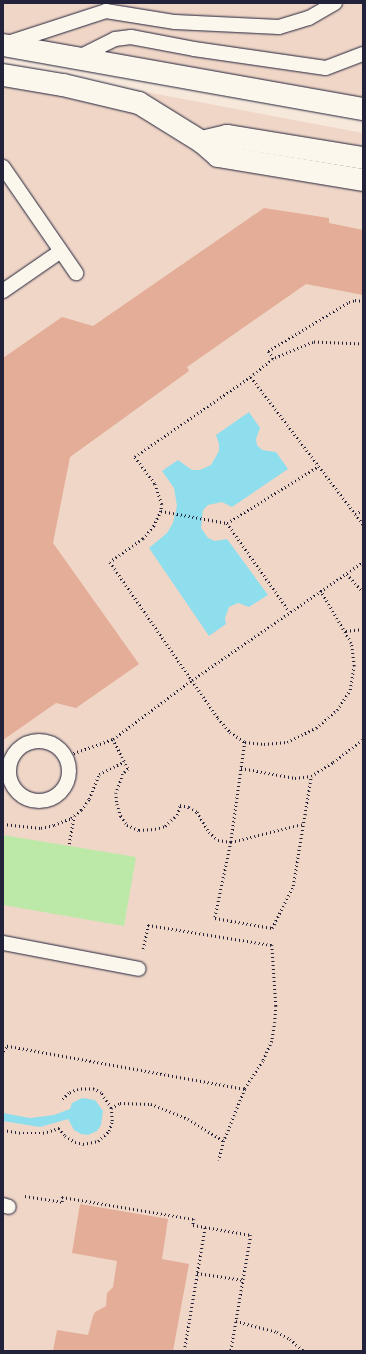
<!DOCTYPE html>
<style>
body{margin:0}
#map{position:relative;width:366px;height:1354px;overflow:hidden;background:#f6e8db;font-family:Mynerve,sans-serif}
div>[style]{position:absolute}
.built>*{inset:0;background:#f0d6c7}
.green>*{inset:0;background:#bce9a7}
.water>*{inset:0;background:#8fdeed}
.building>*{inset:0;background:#e3ad97}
.path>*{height:2.5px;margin-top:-1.25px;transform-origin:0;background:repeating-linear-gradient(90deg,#22223b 0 1px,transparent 0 4px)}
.roads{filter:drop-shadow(0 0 1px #22223b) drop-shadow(0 0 1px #22223b)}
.lane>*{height:14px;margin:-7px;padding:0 7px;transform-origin:7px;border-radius:7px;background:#fbf7ec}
.lane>.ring{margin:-7px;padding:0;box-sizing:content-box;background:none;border:14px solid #fbf7ec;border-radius:50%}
.street>*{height:22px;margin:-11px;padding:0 11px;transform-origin:11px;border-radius:11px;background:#fbf7ec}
span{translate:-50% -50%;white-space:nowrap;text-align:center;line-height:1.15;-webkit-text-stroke:3.5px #fbf7ec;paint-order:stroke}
.frame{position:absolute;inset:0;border:4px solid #22223b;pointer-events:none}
</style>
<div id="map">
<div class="built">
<div style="clip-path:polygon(3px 3px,363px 3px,363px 120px,3px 55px)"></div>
<div style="clip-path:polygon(3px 65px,363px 133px,363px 1351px,3px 1351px)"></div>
</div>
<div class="green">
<div style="clip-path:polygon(3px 835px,136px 857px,124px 926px,3px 905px)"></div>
</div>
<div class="water">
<div style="clip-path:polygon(249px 412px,260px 428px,256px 439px,257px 445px,262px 450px,276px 452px,288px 469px,232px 507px,222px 502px,208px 505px,203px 510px,201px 528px,208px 538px,215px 541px,227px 539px,268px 595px,249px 607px,238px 603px,229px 607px,225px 618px,226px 624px,209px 636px,149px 548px,167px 533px,173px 523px,177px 506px,174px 488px,162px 471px,178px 460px,192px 470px,200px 470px,211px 465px,219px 451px,219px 444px,216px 435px)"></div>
<div style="clip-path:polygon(82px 1098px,95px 1100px,103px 1111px,101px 1125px,97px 1131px,88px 1135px,81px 1134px,74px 1130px,68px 1119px,40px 1127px,3px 1121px,3px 1113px,30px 1118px,54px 1115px,70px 1109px,72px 1103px)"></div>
</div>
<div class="building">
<div style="clip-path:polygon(264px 208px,329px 218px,329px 223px,363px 230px,363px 295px,306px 284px,187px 367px,189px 371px,70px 457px,53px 543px,139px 664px,76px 708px,56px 703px,3px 740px,3px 358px,62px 317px,93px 326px)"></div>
<div style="clip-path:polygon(80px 1204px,168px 1219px,162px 1259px,189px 1264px,173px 1351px,53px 1351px,57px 1330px,88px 1335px,93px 1316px,95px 1312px,106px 1306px,107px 1293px,113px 1287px,117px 1261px,72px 1253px)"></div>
</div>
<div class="path">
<div style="left:363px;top:344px;width:50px;rotate:-177.7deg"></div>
<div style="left:313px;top:342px;width:43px;rotate:157deg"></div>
<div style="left:273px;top:359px;width:28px;rotate:141deg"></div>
<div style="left:251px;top:377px;width:185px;rotate:52.7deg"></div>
<div style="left:273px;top:359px;width:9px;rotate:-122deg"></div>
<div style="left:268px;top:351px;width:95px;rotate:-31.2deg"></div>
<div style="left:349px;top:302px;width:6px;rotate:-18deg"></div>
<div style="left:355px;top:300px;width:8px;rotate:7deg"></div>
<div style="left:251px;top:377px;width:141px;rotate:145.4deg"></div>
<div style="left:135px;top:457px;width:34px;rotate:53deg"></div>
<div style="left:155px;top:484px;width:21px;rotate:71deg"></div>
<div style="left:162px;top:504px;width:7px;rotate:98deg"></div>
<div style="left:161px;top:511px;width:17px;rotate:115deg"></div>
<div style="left:154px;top:526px;width:17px;rotate:130deg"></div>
<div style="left:143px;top:539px;width:40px;rotate:145.1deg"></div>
<div style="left:110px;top:562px;width:190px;rotate:55.3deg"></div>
<div style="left:218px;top:718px;width:18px;rotate:49deg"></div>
<div style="left:230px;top:732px;width:18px;rotate:34deg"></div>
<div style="left:245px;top:742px;width:19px;rotate:6deg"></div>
<div style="left:264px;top:744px;width:23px;rotate:-5deg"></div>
<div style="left:287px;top:742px;width:32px;rotate:-26deg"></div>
<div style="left:316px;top:728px;width:28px;rotate:-41deg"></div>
<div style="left:337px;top:710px;width:24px;rotate:-57deg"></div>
<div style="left:350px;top:690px;width:24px;rotate:-81deg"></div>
<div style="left:354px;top:666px;width:23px;rotate:-97deg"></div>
<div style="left:351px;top:643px;width:61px;rotate:-120.3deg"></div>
<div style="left:161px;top:511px;width:67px;rotate:10.3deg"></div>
<div style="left:227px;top:523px;width:108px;rotate:-31.8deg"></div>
<div style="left:355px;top:514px;width:9px;rotate:-27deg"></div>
<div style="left:227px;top:523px;width:108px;rotate:54.8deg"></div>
<div style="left:347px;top:574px;width:24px;rotate:48deg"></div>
<div style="left:346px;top:631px;width:17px;rotate:-7deg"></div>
<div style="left:113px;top:739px;width:34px;rotate:63deg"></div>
<div style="left:128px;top:769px;width:7px;rotate:135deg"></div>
<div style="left:123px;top:774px;width:20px;rotate:110deg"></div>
<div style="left:116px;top:793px;width:11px;rotate:85deg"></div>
<div style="left:117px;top:804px;width:13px;rotate:72deg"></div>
<div style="left:121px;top:816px;width:11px;rotate:56deg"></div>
<div style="left:127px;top:825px;width:13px;rotate:23deg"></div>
<div style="left:139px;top:830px;width:16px;rotate:-4deg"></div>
<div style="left:155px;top:829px;width:10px;rotate:-17deg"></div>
<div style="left:165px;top:826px;width:16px;rotate:-43deg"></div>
<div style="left:177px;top:815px;width:10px;rotate:-73deg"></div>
<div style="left:180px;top:805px;width:9px;rotate:13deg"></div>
<div style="left:189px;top:807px;width:9px;rotate:32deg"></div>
<div style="left:197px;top:812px;width:23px;rotate:59deg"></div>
<div style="left:209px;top:832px;width:12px;rotate:42deg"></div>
<div style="left:218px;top:840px;width:13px;rotate:9deg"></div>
<div style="left:231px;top:842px;width:73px;rotate:-14.2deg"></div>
<div style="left:245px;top:742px;width:101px;rotate:98deg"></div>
<div style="left:231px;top:842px;width:78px;rotate:101.9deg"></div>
<div style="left:215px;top:918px;width:58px;rotate:10deg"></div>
<div style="left:272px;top:928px;width:47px;rotate:-63.4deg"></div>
<div style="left:293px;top:886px;width:111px;rotate:-80.7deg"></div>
<div style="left:66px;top:756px;width:50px;rotate:-19.9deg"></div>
<div style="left:113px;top:739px;width:99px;rotate:-36.8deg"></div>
<div style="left:192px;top:680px;width:208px;rotate:-34.6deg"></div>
<div style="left:241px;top:768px;width:55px;rotate:10.5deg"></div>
<div style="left:295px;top:778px;width:16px;rotate:-7deg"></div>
<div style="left:311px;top:776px;width:26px;rotate:-32deg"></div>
<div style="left:333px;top:762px;width:38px;rotate:-37deg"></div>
<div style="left:3px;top:824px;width:38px;rotate:6deg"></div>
<div style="left:41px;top:828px;width:13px;rotate:-13deg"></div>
<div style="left:54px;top:825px;width:18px;rotate:-22deg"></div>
<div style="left:71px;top:818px;width:13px;rotate:-39deg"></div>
<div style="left:81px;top:810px;width:14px;rotate:-54deg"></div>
<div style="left:89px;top:799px;width:27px;rotate:-68deg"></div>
<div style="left:99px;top:774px;width:28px;rotate:-26deg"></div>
<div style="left:69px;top:844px;width:28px;rotate:-80deg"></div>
<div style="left:143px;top:949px;width:25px;rotate:-78deg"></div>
<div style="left:148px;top:925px;width:126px;rotate:9.2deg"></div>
<div style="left:272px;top:945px;width:61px;rotate:86.2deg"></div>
<div style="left:276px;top:1006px;width:16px;rotate:94deg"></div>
<div style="left:275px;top:1022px;width:19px;rotate:99deg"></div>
<div style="left:272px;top:1041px;width:22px;rotate:114deg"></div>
<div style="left:263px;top:1061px;width:33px;rotate:123deg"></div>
<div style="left:245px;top:1089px;width:56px;rotate:112deg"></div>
<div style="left:224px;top:1141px;width:20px;rotate:105deg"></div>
<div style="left:3px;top:1045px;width:246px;rotate:10.3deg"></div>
<div style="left:3px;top:1051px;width:7px;rotate:-45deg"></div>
<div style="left:111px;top:1108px;width:10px;rotate:-29deg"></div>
<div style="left:120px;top:1103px;width:31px;rotate:2deg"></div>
<div style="left:151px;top:1104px;width:40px;rotate:22deg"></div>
<div style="left:188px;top:1119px;width:42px;rotate:31.4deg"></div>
<div style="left:3px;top:1130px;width:20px;rotate:9deg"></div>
<div style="left:23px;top:1133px;width:20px"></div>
<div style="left:43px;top:1133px;width:17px;rotate:-17deg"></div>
<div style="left:59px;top:1128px;width:10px;rotate:53deg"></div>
<div style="left:65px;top:1136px;width:12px;rotate:31deg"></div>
<div style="left:75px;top:1142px;width:8px;rotate:14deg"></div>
<div style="left:83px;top:1144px;width:15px;rotate:-11deg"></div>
<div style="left:98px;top:1141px;width:15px;rotate:-42deg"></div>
<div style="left:109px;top:1131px;width:10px;rotate:-73deg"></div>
<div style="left:112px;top:1121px;width:13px;rotate:-94deg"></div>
<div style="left:111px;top:1108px;width:18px;rotate:-124deg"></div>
<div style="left:101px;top:1093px;width:8px;rotate:-150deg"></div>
<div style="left:94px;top:1089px;width:16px;rotate:180deg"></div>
<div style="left:78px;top:1089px;width:10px;rotate:156deg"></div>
<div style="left:69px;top:1093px;width:11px;rotate:135deg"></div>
<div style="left:25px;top:1196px;width:37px;rotate:9deg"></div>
<div style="left:62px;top:1202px;width:5px;rotate:-90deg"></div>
<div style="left:62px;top:1197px;width:134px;rotate:9.5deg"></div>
<div style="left:194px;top:1219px;width:6px;rotate:99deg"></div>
<div style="left:193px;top:1225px;width:59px;rotate:9.8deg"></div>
<div style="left:251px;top:1235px;width:118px;rotate:99.8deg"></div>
<div style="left:197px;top:1273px;width:47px;rotate:8.7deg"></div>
<div style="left:236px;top:1321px;width:42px;rotate:15deg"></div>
<div style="left:277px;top:1332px;width:15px;rotate:28deg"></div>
<div style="left:290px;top:1339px;width:18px;rotate:41deg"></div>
<div style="left:184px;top:1351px;width:126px;rotate:-80.4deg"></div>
</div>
<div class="roads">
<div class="lane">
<div style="left:5px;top:44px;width:106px;rotate:-18.1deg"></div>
<div style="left:106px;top:11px;width:70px;rotate:9.1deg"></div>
<div style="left:175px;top:22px;width:104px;rotate:2.8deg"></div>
<div style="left:279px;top:27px;width:31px;rotate:-17deg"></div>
<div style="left:309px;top:18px;width:30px;rotate:-30deg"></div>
<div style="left:77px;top:58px;width:42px;rotate:-26.6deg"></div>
<div style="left:115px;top:39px;width:16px;rotate:-7deg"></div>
<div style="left:131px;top:37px;width:64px;rotate:10.8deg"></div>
<div style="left:194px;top:49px;width:133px;rotate:8.2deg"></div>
<div style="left:326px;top:68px;width:40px;rotate:-21deg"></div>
<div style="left:3px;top:167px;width:129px;rotate:55.4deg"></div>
<div style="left:3px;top:291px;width:70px;rotate:-34.6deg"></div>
<div class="ring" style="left:9px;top:741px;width:46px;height:46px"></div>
<div style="left:3px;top:943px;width:138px;rotate:10.8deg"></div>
<div style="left:3px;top:1205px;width:6px;rotate:18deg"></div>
</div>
<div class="street">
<div style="left:3px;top:45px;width:366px;rotate:10.1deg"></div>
<div style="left:3px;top:75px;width:61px;rotate:9.5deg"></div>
<div style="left:63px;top:85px;width:78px;rotate:13.3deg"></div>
<div style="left:139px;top:103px;width:74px;rotate:31.8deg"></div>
<div style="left:363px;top:158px;width:138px;rotate:-170.8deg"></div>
<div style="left:227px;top:136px;width:26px;rotate:167deg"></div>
<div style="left:202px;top:142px;width:21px;rotate:41deg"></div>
<div style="left:218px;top:156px;width:147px;rotate:9.4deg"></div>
</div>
</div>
<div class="frame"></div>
</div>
